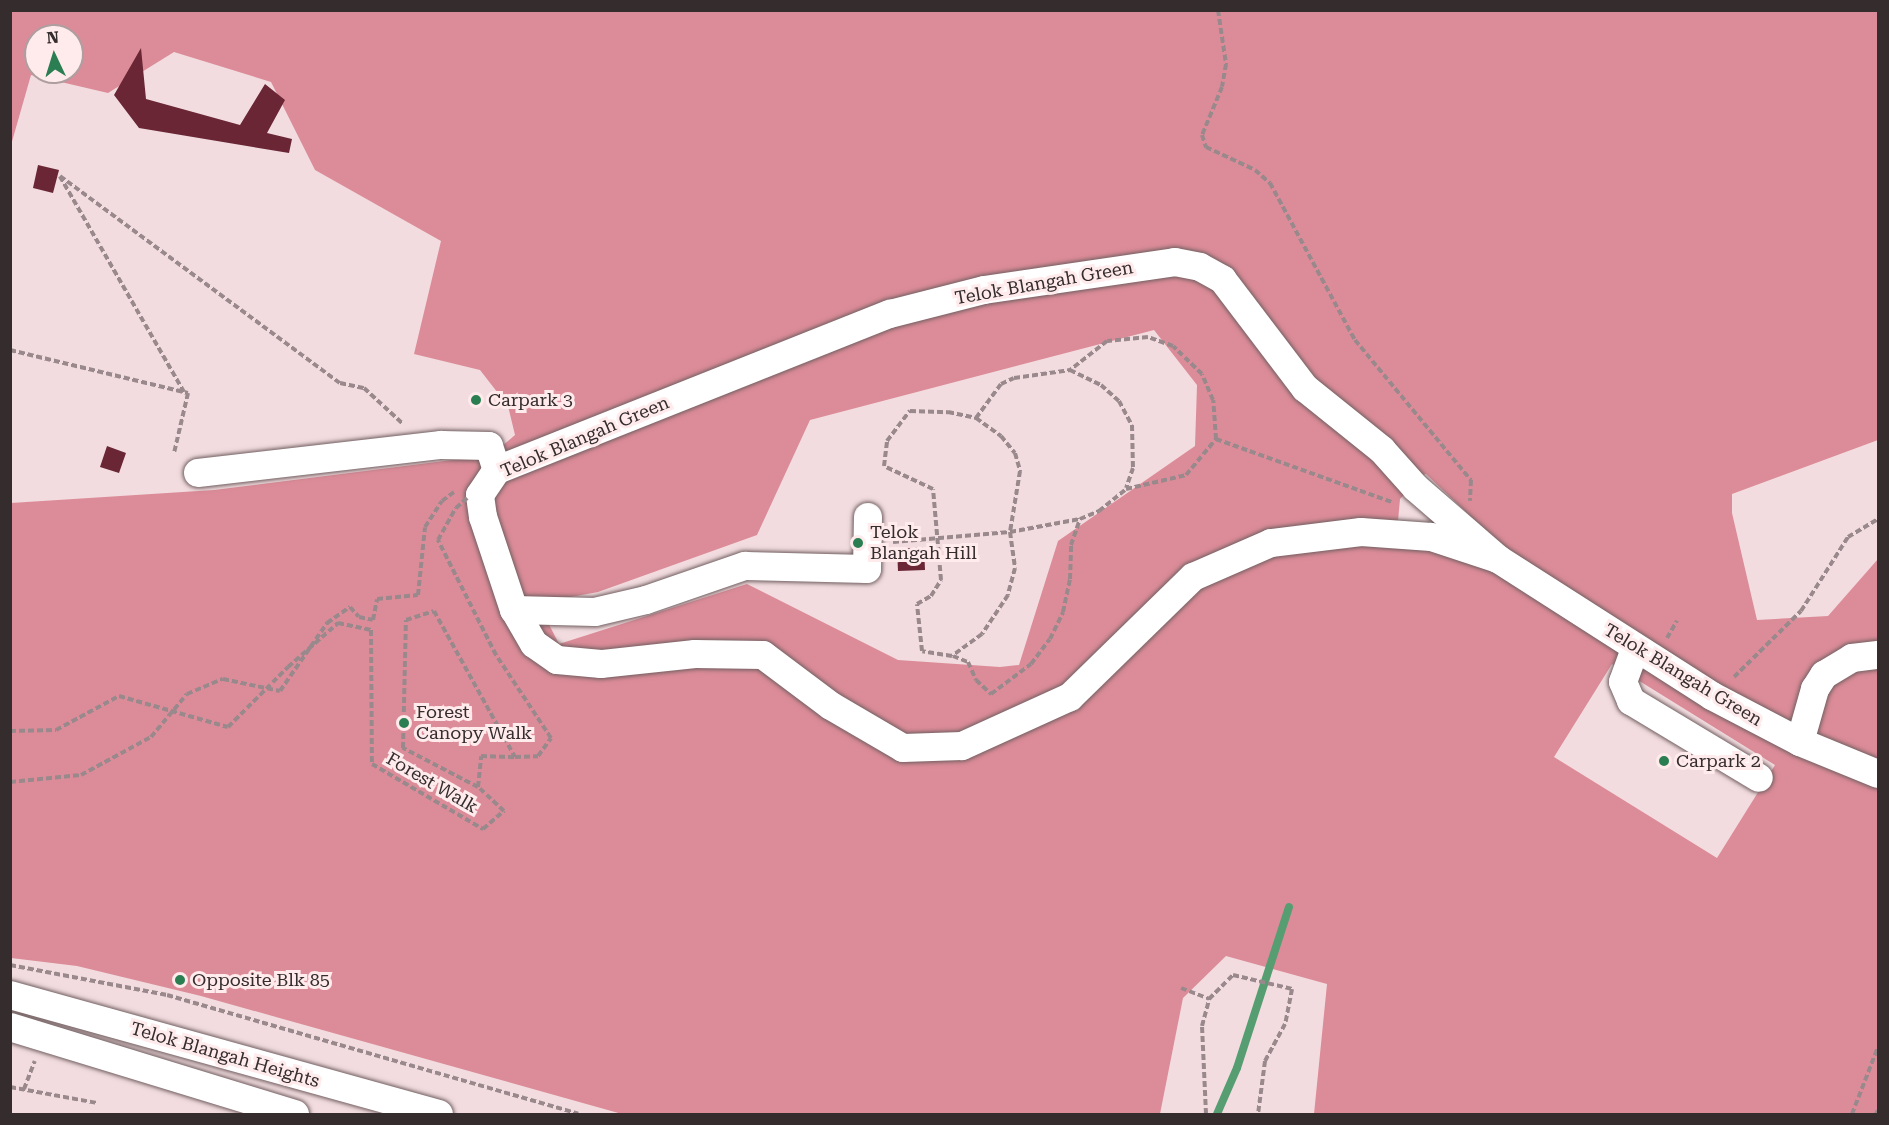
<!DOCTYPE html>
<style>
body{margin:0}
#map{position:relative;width:1889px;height:1125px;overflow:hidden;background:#f2dcdf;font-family:"Roboto Serif",serif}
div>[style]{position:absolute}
.forest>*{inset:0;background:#dc8c98}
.stream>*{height:8px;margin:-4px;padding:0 4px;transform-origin:4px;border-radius:4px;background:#569d72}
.building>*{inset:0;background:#6a2634}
.path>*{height:4px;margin-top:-2px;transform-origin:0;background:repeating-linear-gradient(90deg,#99898c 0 6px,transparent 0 9px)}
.roads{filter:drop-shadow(0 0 2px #715f61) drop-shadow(0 0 2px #715f61)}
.minor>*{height:28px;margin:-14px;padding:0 14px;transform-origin:14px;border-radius:14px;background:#fff}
.path-bridge>*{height:4px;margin-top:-2px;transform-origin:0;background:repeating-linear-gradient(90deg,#99898c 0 6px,transparent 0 9px)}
.dots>*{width:16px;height:16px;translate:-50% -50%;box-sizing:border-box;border:3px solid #ffeaec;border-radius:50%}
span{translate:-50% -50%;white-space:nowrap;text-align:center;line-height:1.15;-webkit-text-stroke:6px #ffeaec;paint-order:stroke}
.street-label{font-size:18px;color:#342c2d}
.poi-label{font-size:18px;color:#342c2d}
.left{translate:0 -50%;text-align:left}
.frame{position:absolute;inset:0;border:12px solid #342c2d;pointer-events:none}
.north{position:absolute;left:24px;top:24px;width:60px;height:60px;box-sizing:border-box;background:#ffeaec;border:2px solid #ae9ea0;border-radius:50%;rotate:356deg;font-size:16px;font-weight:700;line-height:24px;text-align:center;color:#342c2d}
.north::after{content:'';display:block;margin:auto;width:21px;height:27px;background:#2a7e51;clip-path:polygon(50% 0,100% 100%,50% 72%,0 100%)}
</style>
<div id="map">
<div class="forest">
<div style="clip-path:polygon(evenodd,11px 11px,1878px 11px,1878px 440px,1732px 494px,1732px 513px,1757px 620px,1828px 616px,1878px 559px,1878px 1114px,1314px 1114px,1327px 984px,1226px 956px,1183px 998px,1160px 1114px,622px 1114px,201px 996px,77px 966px,11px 958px,11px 503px,214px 490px,492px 455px,515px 435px,508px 406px,480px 370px,414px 354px,441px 241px,315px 170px,271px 82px,174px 52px,108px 93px,31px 75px,11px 145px,11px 11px,36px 36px,72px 36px,72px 72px,36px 72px,36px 36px,11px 11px,1154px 330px,1197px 385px,1195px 446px,1058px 541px,1019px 665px,1000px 667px,898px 660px,747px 584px,559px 644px,538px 603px,598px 592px,757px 535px,810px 420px,1154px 330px,11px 11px,1425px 474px,1426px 474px,1502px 546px,1396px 543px,1400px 499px,1425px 474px,11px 11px,1612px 664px,1775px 765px,1717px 858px,1554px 757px,1612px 664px)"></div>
</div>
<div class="stream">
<div style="left:1217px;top:1114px;width:50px;rotate:-66.5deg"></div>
<div style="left:1237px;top:1068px;width:169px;rotate:-72.1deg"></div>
</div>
<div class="building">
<div style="clip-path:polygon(141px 48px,146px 99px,240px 125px,265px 84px,285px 100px,267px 133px,292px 139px,289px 153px,139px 128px,114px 95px)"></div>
<div style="clip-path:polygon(38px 165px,59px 170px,53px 193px,33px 188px)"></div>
<div style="clip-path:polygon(107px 446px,126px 453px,119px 473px,100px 467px)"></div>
<div style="clip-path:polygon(924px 547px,925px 570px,898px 571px,897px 549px)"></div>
</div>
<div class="path">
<div style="left:1218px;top:10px;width:55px;rotate:81.6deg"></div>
<div style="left:1226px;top:64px;width:23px;rotate:100deg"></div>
<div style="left:1222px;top:87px;width:52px;rotate:112.6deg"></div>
<div style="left:1202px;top:135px;width:13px;rotate:72deg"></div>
<div style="left:1206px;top:147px;width:54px;rotate:25.1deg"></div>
<div style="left:1255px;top:170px;width:20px;rotate:41deg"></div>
<div style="left:1270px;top:183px;width:179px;rotate:61.6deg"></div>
<div style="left:1355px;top:340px;width:182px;rotate:50.4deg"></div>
<div style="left:1471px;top:480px;width:21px;rotate:93deg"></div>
<div style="left:10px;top:350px;width:183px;rotate:13.6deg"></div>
<div style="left:188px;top:393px;width:62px;rotate:103.1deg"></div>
<div style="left:184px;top:392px;width:249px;rotate:-119.9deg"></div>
<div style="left:60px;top:176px;width:348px;rotate:36.5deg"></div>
<div style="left:340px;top:383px;width:25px;rotate:12deg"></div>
<div style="left:364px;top:388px;width:52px;rotate:42.6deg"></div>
<div style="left:910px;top:411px;width:38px;rotate:2deg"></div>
<div style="left:948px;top:412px;width:29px;rotate:12deg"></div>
<div style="left:976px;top:418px;width:31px;rotate:36deg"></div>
<div style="left:1001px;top:436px;width:22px;rotate:51deg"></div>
<div style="left:1015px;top:453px;width:19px;rotate:74deg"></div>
<div style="left:1020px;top:471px;width:62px;rotate:99.3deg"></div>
<div style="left:1010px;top:532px;width:36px;rotate:82deg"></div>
<div style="left:1015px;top:568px;width:28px;rotate:105deg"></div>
<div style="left:1008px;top:595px;width:47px;rotate:123.7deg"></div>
<div style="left:982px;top:634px;width:37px;rotate:144deg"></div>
<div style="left:952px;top:656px;width:30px;rotate:-171deg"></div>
<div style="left:922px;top:651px;width:47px;rotate:-96.1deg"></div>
<div style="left:917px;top:604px;width:16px;rotate:-30deg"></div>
<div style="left:931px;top:596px;width:19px;rotate:-58deg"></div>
<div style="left:941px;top:580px;width:91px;rotate:-95deg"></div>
<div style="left:933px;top:489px;width:54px;rotate:-154.9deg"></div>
<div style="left:884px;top:466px;width:25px;rotate:-83deg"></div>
<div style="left:887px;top:441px;width:38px;rotate:-53deg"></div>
<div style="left:976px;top:418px;width:42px;rotate:-53.7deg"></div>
<div style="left:1001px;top:384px;width:14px;rotate:-25deg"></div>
<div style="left:1014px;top:378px;width:57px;rotate:-8.1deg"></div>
<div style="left:1070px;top:370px;width:34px;rotate:26deg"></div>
<div style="left:1101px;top:385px;width:24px;rotate:42deg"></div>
<div style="left:1119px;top:401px;width:27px;rotate:62deg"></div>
<div style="left:1132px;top:425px;width:43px;rotate:88.7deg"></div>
<div style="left:1133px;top:468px;width:21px;rotate:109deg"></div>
<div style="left:1216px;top:439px;width:187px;rotate:19.7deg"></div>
<div style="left:893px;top:542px;width:117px;rotate:-4.9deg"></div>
<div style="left:1010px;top:532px;width:71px;rotate:-10.5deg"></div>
<div style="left:1080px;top:519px;width:21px;rotate:-23deg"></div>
<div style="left:1099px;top:511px;width:35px;rotate:-39deg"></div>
<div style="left:1126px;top:489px;width:62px;rotate:-13.1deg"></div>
<div style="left:1186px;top:475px;width:47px;rotate:-50.2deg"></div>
<div style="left:1216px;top:439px;width:39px;rotate:-94deg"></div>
<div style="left:1213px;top:400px;width:28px;rotate:-113deg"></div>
<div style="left:1202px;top:374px;width:40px;rotate:-136deg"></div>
<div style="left:1173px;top:346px;width:27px;rotate:-160deg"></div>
<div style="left:1148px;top:337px;width:41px;rotate:174.4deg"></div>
<div style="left:1107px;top:341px;width:47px;rotate:141.9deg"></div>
<div style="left:1667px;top:638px;width:20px;rotate:-60deg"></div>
<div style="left:953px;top:656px;width:16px;rotate:22deg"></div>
<div style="left:968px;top:662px;width:20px;rotate:66deg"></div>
<div style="left:976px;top:680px;width:21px;rotate:43deg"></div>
<div style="left:991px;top:694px;width:50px;rotate:-36.9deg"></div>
<div style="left:1031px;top:664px;width:31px;rotate:-53deg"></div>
<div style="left:1050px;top:639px;width:30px;rotate:-64deg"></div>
<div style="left:1063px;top:612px;width:34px;rotate:-78deg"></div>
<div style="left:1070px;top:579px;width:34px;rotate:-88deg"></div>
<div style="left:1071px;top:545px;width:28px;rotate:-71deg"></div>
<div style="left:1734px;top:677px;width:94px;rotate:-44.6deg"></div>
<div style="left:1801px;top:611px;width:88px;rotate:-57.6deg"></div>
<div style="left:1848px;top:537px;width:35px;rotate:-31deg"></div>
<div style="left:10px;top:782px;width:71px;rotate:-5.6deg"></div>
<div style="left:81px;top:775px;width:80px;rotate:-28.5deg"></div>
<div style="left:151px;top:737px;width:56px;rotate:-50.1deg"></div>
<div style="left:187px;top:694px;width:39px;rotate:-23deg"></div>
<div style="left:223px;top:679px;width:58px;rotate:11.9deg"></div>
<div style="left:280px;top:691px;width:83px;rotate:-55.3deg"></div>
<div style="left:327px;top:623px;width:28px;rotate:-35deg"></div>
<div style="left:350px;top:607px;width:13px;rotate:48deg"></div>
<div style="left:359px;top:617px;width:14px;rotate:12deg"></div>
<div style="left:373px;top:620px;width:21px;rotate:-79deg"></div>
<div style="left:377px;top:599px;width:41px;rotate:-5.6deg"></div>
<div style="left:418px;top:595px;width:68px;rotate:-84.1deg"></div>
<div style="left:425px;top:527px;width:31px;rotate:-57deg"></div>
<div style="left:442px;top:501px;width:15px;rotate:-37deg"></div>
<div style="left:478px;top:787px;width:31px;rotate:-84deg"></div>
<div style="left:481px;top:756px;width:34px;rotate:2deg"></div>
<div style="left:10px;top:965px;width:160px;rotate:10.8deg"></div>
<div style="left:167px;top:995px;width:428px;rotate:16.1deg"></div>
<div style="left:1181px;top:988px;width:30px;rotate:21deg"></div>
<div style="left:10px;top:1087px;width:88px;rotate:10.4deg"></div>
<div style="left:24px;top:1089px;width:30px;rotate:-69deg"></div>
<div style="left:1206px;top:1114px;width:88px;rotate:-92.6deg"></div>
<div style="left:1202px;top:1026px;width:28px;rotate:-75deg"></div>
<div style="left:1209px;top:999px;width:34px;rotate:-45deg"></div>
<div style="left:1233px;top:975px;width:61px;rotate:13.3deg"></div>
<div style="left:1292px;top:989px;width:36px;rotate:101deg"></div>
<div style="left:1285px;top:1024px;width:42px;rotate:118.4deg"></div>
<div style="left:1265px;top:1061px;width:53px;rotate:97.5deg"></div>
<div style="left:1852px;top:1114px;width:72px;rotate:-68.8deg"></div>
<div style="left:1876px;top:1114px;width:4px;rotate:-63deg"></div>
</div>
<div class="roads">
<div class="minor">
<div style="left:198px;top:473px;width:245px;rotate:-6.6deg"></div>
<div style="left:441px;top:445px;width:48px;rotate:1.2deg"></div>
<div style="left:489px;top:446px;width:25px;rotate:72deg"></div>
<div style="left:1498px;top:559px;width:71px;rotate:-161.8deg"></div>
<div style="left:1431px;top:537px;width:70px;rotate:-175.9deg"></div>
<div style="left:1361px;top:532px;width:91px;rotate:173deg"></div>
<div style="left:1271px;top:543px;width:85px;rotate:156.4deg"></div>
<div style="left:1193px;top:577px;width:172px;rotate:135.7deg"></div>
<div style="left:1070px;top:697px;width:119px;rotate:155.6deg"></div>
<div style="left:962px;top:746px;width:59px;rotate:178.1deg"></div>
<div style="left:903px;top:748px;width:83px;rotate:-149.7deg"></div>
<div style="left:831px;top:706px;width:85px;rotate:-143.1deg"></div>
<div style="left:763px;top:655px;width:68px;rotate:-179.2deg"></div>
<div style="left:695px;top:654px;width:95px;rotate:173.9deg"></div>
<div style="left:601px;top:664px;width:44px;rotate:-174.8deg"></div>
<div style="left:557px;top:660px;width:28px;rotate:-145deg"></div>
<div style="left:534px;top:644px;width:39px;rotate:-120deg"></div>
<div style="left:514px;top:610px;width:98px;rotate:-108.4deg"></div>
<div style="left:483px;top:517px;width:22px;rotate:-98deg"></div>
<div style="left:480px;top:495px;width:30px;rotate:-56deg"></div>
<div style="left:497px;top:470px;width:423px;rotate:-21.7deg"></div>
<div style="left:890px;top:314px;width:97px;rotate:-14.3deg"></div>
<div style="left:984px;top:290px;width:193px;rotate:-8.3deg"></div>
<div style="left:1175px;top:262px;width:25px;rotate:11deg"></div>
<div style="left:1200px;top:267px;width:26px;rotate:29deg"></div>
<div style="left:1223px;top:280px;width:136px;rotate:52.8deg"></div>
<div style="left:1305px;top:388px;width:99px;rotate:38.8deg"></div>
<div style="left:1382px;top:450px;width:51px;rotate:48.2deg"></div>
<div style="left:1416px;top:488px;width:108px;rotate:40.9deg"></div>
<div style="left:1498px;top:559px;width:254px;rotate:32.6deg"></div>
<div style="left:1712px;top:696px;width:99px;rotate:27.6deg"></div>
<div style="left:1800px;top:742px;width:84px;rotate:22.3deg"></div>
<div style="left:514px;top:610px;width:81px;rotate:1.4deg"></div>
<div style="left:595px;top:612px;width:52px;rotate:-13.2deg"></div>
<div style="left:646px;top:600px;width:105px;rotate:-19deg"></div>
<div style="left:745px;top:566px;width:122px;rotate:1.4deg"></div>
<div style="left:867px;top:569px;width:52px;rotate:-88.9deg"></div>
<div style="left:1635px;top:649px;width:35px;rotate:110deg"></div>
<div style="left:1623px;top:682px;width:21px;rotate:67deg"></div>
<div style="left:1631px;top:701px;width:149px;rotate:31deg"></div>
<div style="left:1800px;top:742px;width:55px;rotate:-74.2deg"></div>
<div style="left:1815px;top:689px;width:17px;rotate:-57deg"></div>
<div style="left:1824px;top:675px;width:33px;rotate:-31deg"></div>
<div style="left:1852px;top:658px;width:26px;rotate:-7deg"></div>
<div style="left:10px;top:995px;width:445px;rotate:15.5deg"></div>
<div style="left:10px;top:1027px;width:298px;rotate:17deg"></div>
</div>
</div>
<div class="path-bridge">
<div style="left:10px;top:731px;width:46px;rotate:-1.2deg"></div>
<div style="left:56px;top:730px;width:72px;rotate:-28.4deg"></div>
<div style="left:119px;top:696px;width:113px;rotate:15.9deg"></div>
<div style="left:228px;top:727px;width:85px;rotate:-45deg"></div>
<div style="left:288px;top:667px;width:67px;rotate:-41.3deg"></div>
<div style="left:338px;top:623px;width:34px;rotate:12deg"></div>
<div style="left:371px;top:630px;width:134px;rotate:89.6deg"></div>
<div style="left:372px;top:764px;width:129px;rotate:30.4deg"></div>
<div style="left:483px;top:829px;width:28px;rotate:-41deg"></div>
<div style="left:504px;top:811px;width:35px;rotate:-137deg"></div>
<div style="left:478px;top:787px;width:85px;rotate:-152.5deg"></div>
<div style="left:403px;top:748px;width:128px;rotate:-88.7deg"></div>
<div style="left:406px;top:620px;width:29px;rotate:-18deg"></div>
<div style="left:434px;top:611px;width:167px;rotate:61deg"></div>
<div style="left:515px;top:757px;width:23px;rotate:-2deg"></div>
<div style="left:538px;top:756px;width:22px;rotate:-54deg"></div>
<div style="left:551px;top:738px;width:100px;rotate:-123.5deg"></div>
<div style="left:496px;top:655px;width:129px;rotate:-116.8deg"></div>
<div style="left:438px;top:540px;width:37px;rotate:-61deg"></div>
<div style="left:456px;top:508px;width:15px;rotate:-42deg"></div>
</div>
<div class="dots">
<div style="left:476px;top:400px;background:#2a7e51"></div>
<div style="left:858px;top:543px;background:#2a7e51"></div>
<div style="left:404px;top:723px;background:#2a7e51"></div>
<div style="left:1664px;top:761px;background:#2a7e51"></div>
<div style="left:180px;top:980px;background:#2a7e51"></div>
</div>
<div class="street-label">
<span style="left:1044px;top:283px;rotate:-10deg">Telok Blangah Green</span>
<span style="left:585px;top:437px;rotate:-23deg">Telok Blangah Green</span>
<span style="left:1683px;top:675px;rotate:31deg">Telok Blangah Green</span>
<span style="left:432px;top:783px;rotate:30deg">Forest Walk</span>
<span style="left:225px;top:1055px;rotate:16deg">Telok Blangah Heights</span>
</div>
<div class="poi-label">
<span class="left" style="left:488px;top:400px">Carpark 3</span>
<span class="left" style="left:870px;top:543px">Telok<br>Blangah Hill</span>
<span class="left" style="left:416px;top:723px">Forest<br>Canopy Walk</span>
<span class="left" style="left:1676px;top:761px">Carpark 2</span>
<span class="left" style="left:192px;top:980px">Opposite Blk 85</span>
</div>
<div class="frame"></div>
<div class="north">N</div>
</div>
